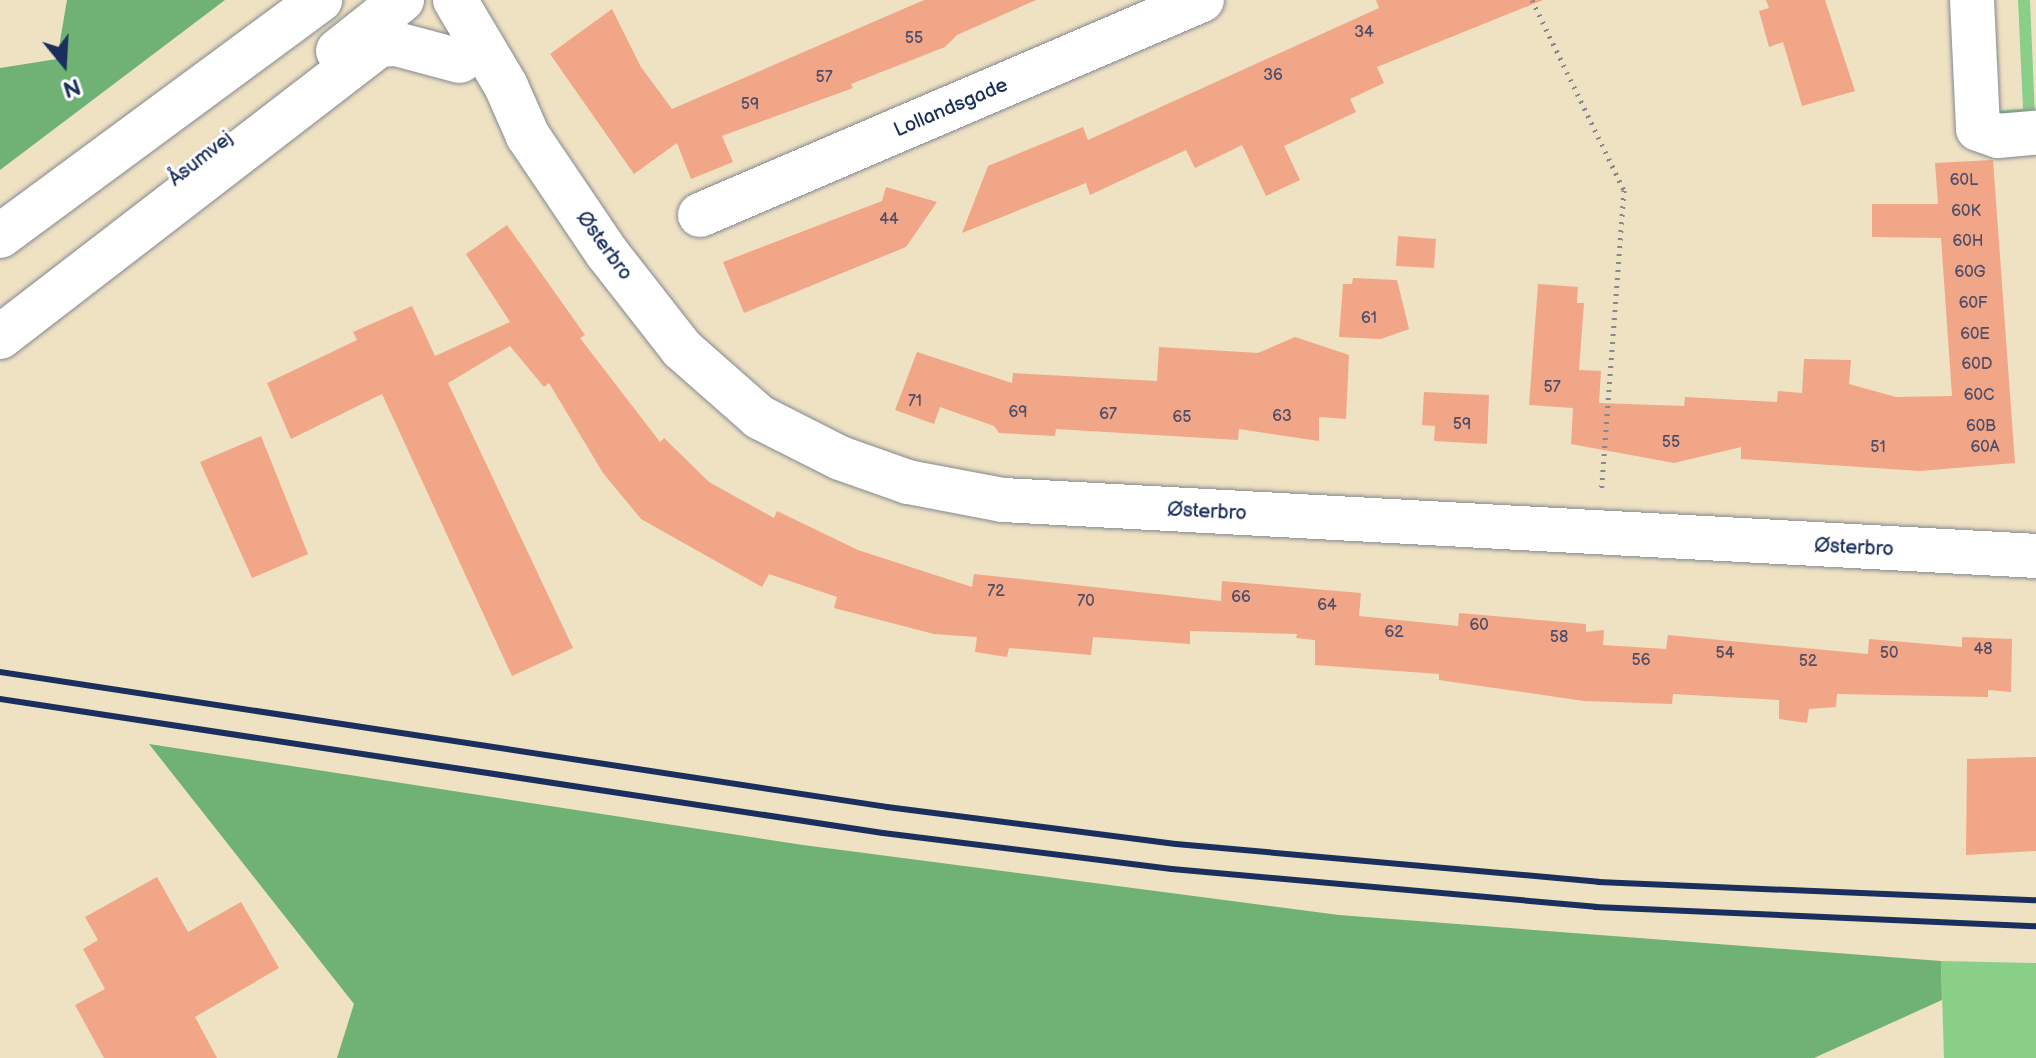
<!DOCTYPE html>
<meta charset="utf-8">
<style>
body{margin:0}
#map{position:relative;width:2036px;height:1058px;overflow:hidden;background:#efe2c3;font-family:"Balsamiq Sans",sans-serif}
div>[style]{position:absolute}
.green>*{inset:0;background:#8acf88}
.forest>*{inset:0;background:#6fb274}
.building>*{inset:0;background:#f0a687}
.path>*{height:5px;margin-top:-2.5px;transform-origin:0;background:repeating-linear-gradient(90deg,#858890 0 2px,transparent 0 8px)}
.roads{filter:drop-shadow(0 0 2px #858890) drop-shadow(0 0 2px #858890)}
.minor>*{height:44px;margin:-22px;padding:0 22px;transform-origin:22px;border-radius:22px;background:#fff}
.rail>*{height:6px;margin:-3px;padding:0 3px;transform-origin:3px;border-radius:3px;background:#1b2f5e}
span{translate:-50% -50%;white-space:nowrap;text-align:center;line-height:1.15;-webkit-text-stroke:6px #fff;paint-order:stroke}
.number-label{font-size:16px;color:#504d68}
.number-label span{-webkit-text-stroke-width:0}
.street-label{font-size:20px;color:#1b2f5e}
.north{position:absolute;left:24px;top:24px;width:80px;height:80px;-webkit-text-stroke:6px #fff;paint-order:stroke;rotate:162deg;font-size:22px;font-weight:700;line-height:32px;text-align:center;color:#1b2f5e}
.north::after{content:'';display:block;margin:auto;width:28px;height:36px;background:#1b2f5e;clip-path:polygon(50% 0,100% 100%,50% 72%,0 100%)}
</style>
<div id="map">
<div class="green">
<div style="clip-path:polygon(2018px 0,2030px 0,2035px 117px,1995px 117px,1994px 111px,2023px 109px)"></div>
<div style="clip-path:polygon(1941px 961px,2036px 963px,2036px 1058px,1944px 1058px)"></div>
</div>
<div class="forest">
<div style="clip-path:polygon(67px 0,225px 0,0 170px,0 68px,57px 59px)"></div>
<div style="clip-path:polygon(149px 744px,803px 845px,1339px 915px,1941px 961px,1942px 1000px,1814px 1058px,337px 1058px,354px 1004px)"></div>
</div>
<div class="building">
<div style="clip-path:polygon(924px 0,1036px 0,957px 35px,945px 47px,851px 84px,853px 88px,722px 136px,733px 162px,691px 179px,677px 143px,634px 174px,550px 54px,612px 9px,641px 67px,672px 109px)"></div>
<div style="clip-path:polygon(1376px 0,1543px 0,1377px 67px,1384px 83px,1350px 99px,1356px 112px,1284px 146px,1300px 180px,1266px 196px,1242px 145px,1195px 168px,1186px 150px,1090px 195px,1086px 183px,962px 233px,988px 166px,1083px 127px,1088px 140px,1379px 8px)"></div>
<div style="clip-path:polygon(1766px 0,1825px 0,1855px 91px,1802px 106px,1783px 42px,1769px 47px,1759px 11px,1769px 8px)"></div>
<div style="clip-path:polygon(1993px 160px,2015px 463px,1920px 471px,1741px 459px,1741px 447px,1674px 463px,1571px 444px,1573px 408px,1529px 405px,1538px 284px,1578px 287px,1577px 303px,1584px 303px,1579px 370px,1601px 371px,1599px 403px,1684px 406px,1685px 397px,1777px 402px,1778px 391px,1802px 393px,1804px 359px,1851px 360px,1849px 384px,1896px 397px,1952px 396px,1941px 238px,1872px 237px,1872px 204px,1938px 204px,1935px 163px)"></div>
<div style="clip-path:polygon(886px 187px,937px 202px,906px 247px,744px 313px,723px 262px,882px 201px)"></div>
<div style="clip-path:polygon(507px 225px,585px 335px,580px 338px,660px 442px,664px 438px,709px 482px,774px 518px,777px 511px,858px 550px,972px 587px,974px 574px,1221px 601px,1222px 581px,1361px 593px,1359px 616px,1458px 626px,1459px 613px,1586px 624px,1586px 632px,1604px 630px,1603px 645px,1666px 649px,1668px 635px,1868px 654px,1869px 639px,1962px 647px,1962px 637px,2012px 639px,2011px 692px,1988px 690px,1988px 697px,1837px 694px,1836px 707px,1809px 709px,1807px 723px,1779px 719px,1779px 700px,1673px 694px,1672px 704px,1584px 701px,1439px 680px,1439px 674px,1315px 665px,1315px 640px,1296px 638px,1297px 634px,1190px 631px,1190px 644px,1093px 637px,1091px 655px,1009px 648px,1007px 657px,975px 652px,977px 637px,934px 634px,834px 608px,837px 597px,769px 574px,762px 587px,641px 519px,603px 473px,549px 383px,544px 387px,510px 346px,448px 383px,573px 648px,512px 676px,382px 394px,291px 439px,267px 383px,357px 340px,353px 332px,412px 306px,435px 356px,510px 322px,466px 254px)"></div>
<div style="clip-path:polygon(1398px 236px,1436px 239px,1434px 268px,1396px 266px)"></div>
<div style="clip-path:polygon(1353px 278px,1397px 280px,1409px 329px,1381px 339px,1339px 337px,1343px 284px,1352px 284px)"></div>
<div style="clip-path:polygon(1295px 337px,1349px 355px,1346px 419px,1319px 417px,1319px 441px,1239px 429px,1238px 440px,1056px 429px,1055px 436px,999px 433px,994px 426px,940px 407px,934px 424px,895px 410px,917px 352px,1012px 383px,1013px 373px,1157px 381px,1159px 347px,1258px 353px)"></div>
<div style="clip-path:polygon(1424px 392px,1489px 395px,1487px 444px,1434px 441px,1435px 426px,1422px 425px)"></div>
<div style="clip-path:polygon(261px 436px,308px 554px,252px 578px,200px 462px)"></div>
<div style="clip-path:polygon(2036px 757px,2036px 851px,1966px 855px,1967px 759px)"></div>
<div style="clip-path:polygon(157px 877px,188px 932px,241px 902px,279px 968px,195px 1017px,217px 1058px,104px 1058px,75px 1005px,105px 989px,83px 949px,98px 940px,85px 917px)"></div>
</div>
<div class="path">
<div style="left:1532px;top:0;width:211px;rotate:64.2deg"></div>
<div style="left:1624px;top:190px;width:304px;rotate:94.3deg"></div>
</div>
<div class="roads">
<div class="minor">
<div style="left:455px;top:0;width:100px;rotate:59.3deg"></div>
<div style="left:506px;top:86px;width:55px;rotate:66.3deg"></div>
<div style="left:528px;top:136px;width:141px;rotate:56deg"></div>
<div style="left:607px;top:253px;width:122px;rotate:52deg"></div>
<div style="left:682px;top:349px;width:103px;rotate:41.4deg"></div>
<div style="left:759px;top:417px;width:91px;rotate:26.8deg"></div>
<div style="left:840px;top:458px;width:72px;rotate:19.4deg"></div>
<div style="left:908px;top:482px;width:97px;rotate:10.7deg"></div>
<div style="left:1003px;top:500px;width:1035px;rotate:3.1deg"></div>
<div style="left:1972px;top:0;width:129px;rotate:87.3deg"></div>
<div style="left:1978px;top:129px;width:21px;rotate:19deg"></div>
<div style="left:1998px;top:136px;width:38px;rotate:-5deg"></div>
<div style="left:338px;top:51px;width:82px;rotate:-38.6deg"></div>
<div style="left:700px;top:215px;width:546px;rotate:-23.18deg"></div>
<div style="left:0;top:236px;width:398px;rotate:-36.4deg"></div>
<div style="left:0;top:337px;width:478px;rotate:-37.6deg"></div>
<div style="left:379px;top:45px;width:17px;rotate:-3deg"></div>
<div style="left:396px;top:44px;width:66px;rotate:14.9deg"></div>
</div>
</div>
<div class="rail">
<div style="left:0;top:672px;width:897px;rotate:8.65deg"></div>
<div style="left:887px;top:807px;width:291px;rotate:7.3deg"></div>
<div style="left:1176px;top:844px;width:424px;rotate:5.1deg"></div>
<div style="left:1598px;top:882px;width:438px;rotate:2.4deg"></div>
<div style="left:0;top:699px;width:893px;rotate:8.63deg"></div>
<div style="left:883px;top:833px;width:291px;rotate:7.1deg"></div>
<div style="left:1172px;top:869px;width:425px;rotate:5.1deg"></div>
<div style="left:1595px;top:907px;width:441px;rotate:2.5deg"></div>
</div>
<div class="number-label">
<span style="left:1364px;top:33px">34</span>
<span style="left:914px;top:39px">55</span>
<span style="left:1273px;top:76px">36</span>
<span style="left:824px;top:78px">57</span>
<span style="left:750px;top:105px">59</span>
<span style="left:1964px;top:181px">60L</span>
<span style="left:1966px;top:212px">60K</span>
<span style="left:889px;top:220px">44</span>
<span style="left:1968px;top:242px">60H</span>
<span style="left:1970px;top:273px">60G</span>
<span style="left:1973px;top:304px">60F</span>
<span style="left:1369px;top:319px">61</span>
<span style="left:1975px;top:335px">60E</span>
<span style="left:1977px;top:365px">60D</span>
<span style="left:1552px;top:388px">57</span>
<span style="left:1979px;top:396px">60C</span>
<span style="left:915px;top:402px">71</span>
<span style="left:1018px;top:413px">69</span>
<span style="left:1108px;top:415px">67</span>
<span style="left:1282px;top:417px">63</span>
<span style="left:1182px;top:418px">65</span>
<span style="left:1462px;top:425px">59</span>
<span style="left:1981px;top:427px">60B</span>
<span style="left:1671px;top:443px">55</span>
<span style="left:1878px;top:448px">51</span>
<span style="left:1985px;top:448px">60A</span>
<span style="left:996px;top:592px">72</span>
<span style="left:1241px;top:598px">66</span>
<span style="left:1086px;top:602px">70</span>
<span style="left:1327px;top:606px">64</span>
<span style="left:1479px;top:626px">60</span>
<span style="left:1394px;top:633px">62</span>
<span style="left:1559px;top:638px">58</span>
<span style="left:1983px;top:650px">48</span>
<span style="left:1725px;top:654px">54</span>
<span style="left:1889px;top:654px">50</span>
<span style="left:1641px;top:661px">56</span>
<span style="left:1808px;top:662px">52</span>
</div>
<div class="street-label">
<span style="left:951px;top:108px;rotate:-23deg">Lollandsgade</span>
<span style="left:201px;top:159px;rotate:-38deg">Åsumvej</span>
<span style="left:604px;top:246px;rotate:54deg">Østerbro</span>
<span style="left:1207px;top:512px;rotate:3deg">Østerbro</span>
<span style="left:1854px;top:548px;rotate:3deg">Østerbro</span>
</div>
<div class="north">N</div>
</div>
